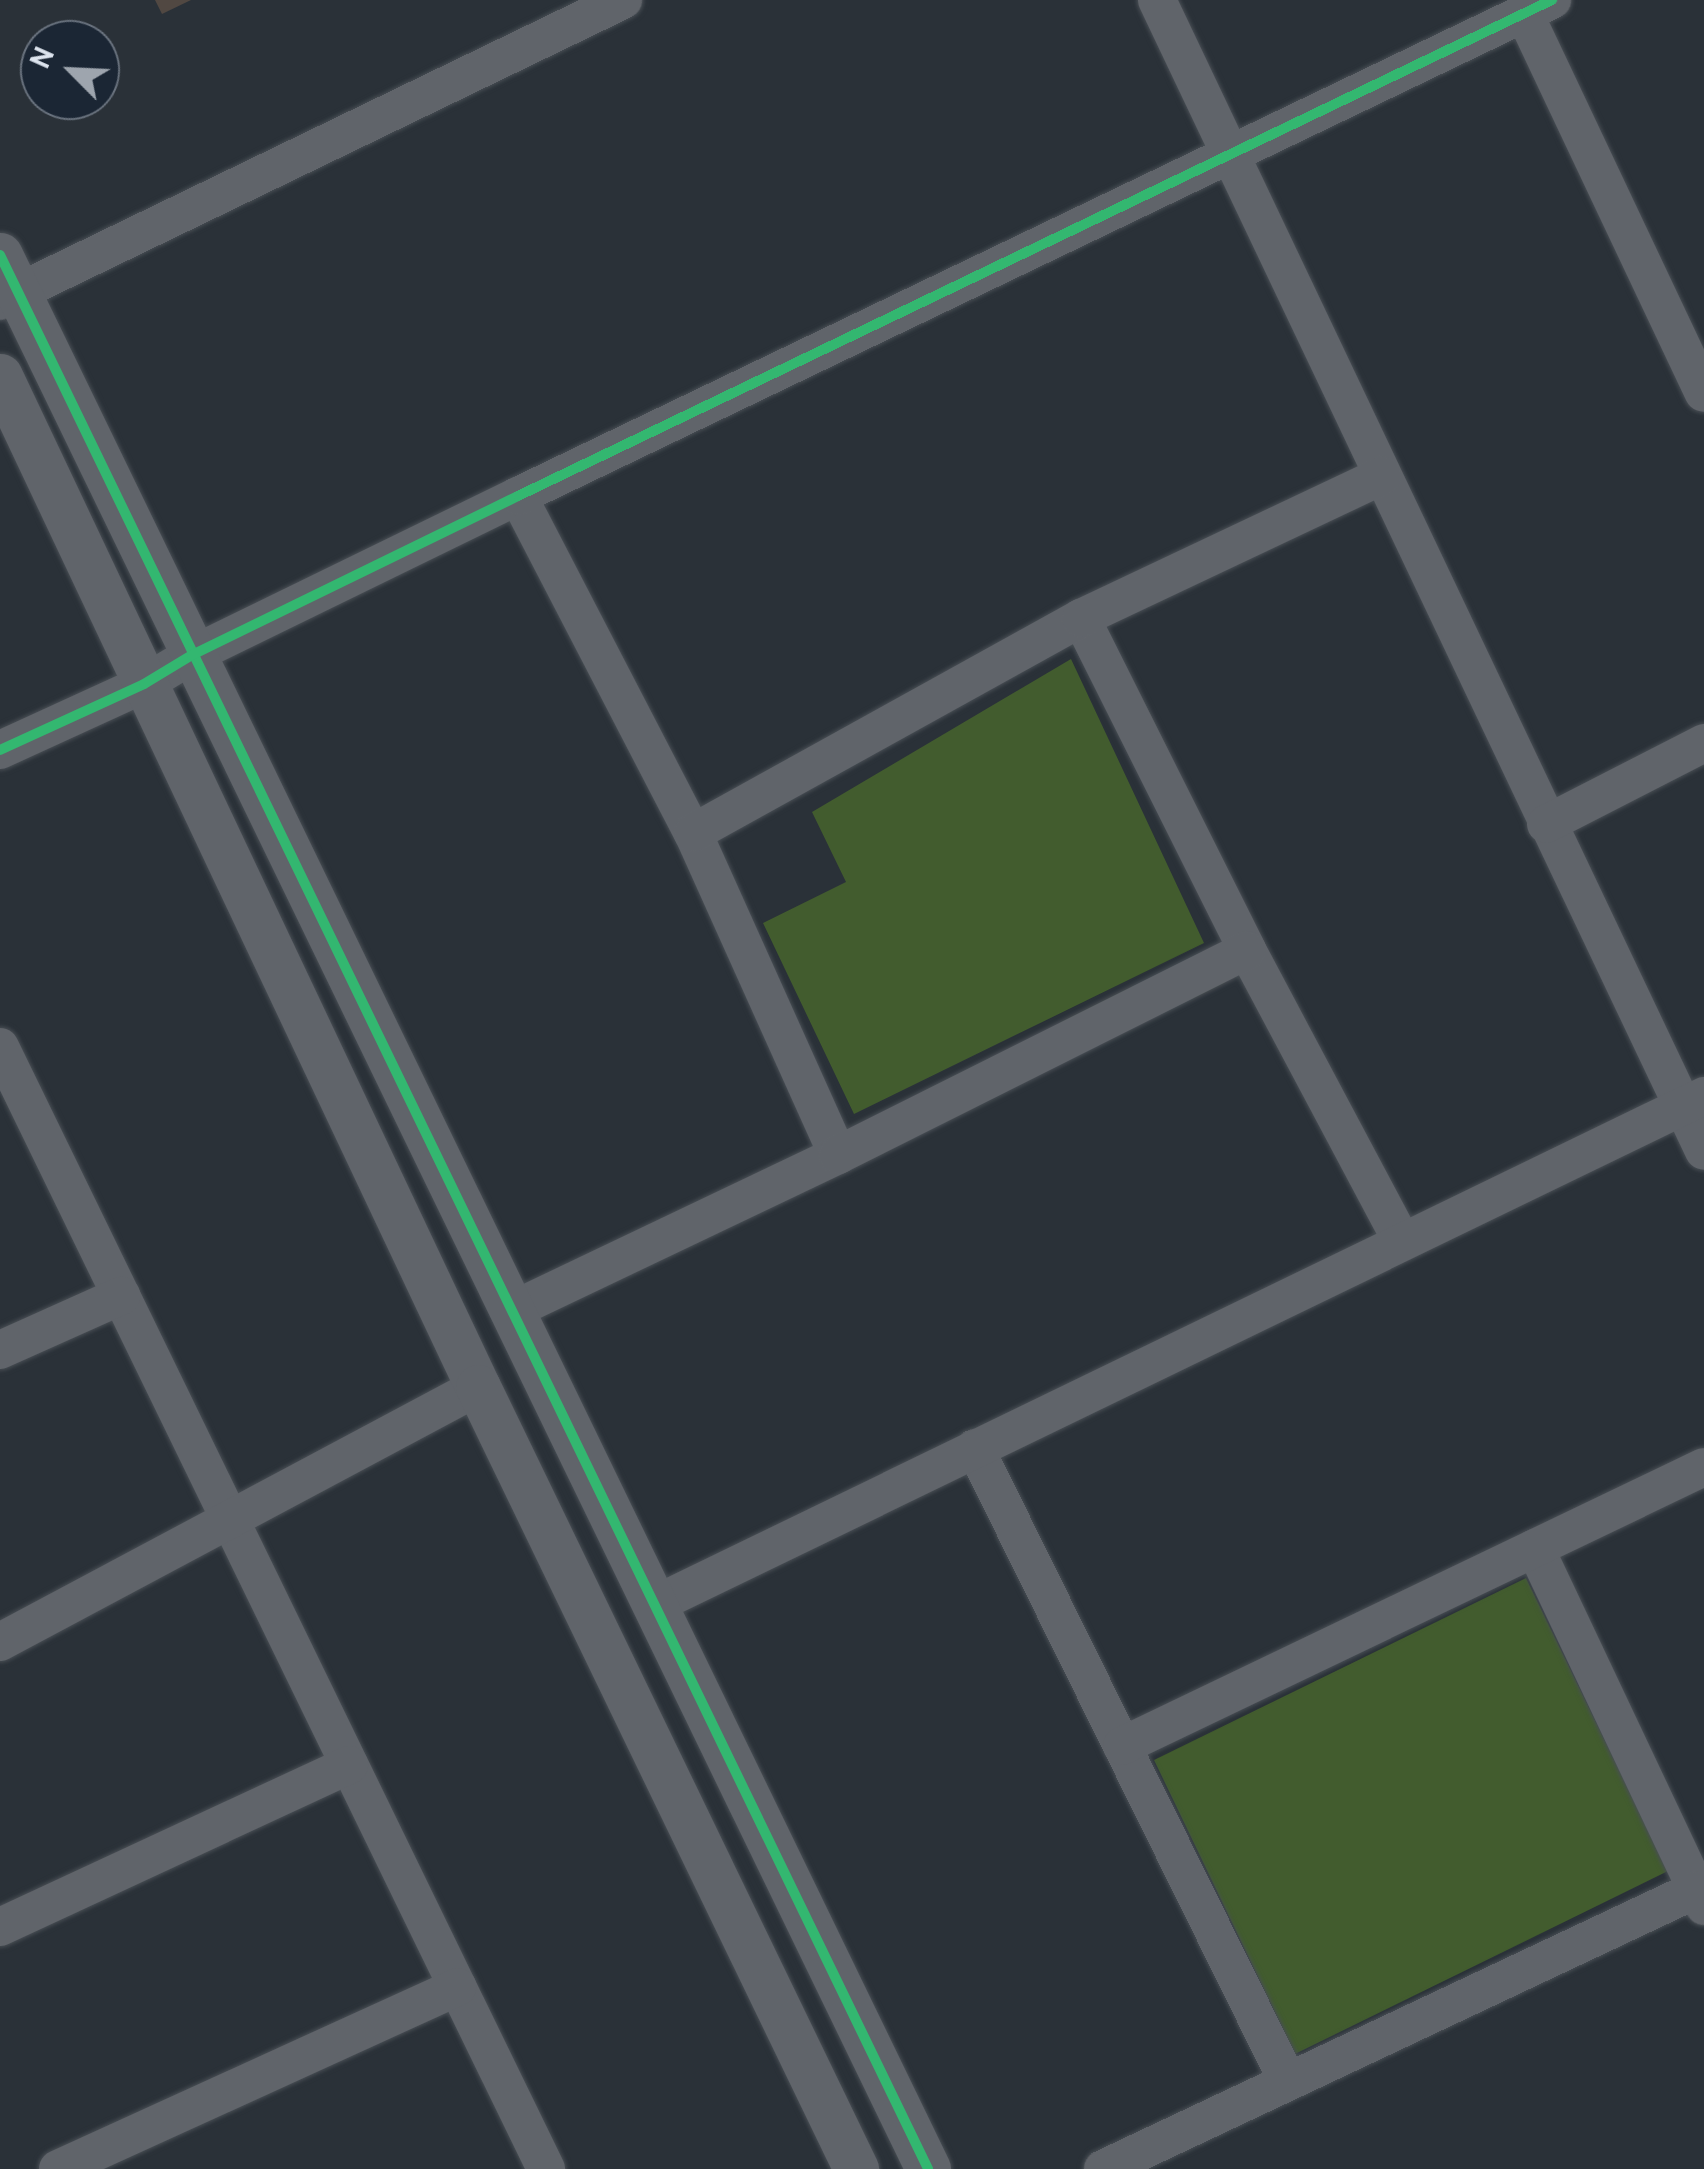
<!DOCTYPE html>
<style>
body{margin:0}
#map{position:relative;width:1704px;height:2169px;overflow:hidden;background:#2a3138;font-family:Overpass,sans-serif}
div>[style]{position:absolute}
.green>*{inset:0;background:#425c2e}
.building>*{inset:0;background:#514842}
.roads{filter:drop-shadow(0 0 2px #484e54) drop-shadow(0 0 2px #484e54)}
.minor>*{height:38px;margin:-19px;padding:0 19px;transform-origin:19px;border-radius:19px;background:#60646a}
.tertiary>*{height:45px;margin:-22.5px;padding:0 22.5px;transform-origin:22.5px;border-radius:22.5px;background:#60646a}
.cycleway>*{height:10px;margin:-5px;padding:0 5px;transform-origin:5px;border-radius:5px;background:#33b770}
span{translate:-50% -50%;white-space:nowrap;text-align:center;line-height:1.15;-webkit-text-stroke:10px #1b2634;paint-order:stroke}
.north{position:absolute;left:20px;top:20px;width:100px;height:100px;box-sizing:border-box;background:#1b2634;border:2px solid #69727e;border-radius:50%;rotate:294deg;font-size:28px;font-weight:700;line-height:40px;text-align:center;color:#dde4ee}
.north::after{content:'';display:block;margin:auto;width:35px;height:45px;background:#9ea5ae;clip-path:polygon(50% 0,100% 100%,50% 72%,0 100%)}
</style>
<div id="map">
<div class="green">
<div style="clip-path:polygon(1071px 659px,1204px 943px,854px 1114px,763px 923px,846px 882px,812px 812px)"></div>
<div style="clip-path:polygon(1526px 1578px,1668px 1871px,1295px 2054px,1154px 1760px)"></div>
</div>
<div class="building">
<div style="clip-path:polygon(155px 0,191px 0,162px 14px)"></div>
</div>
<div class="roads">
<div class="minor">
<div style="left:1157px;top:0;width:1274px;rotate:64.58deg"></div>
<div style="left:1524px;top:13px;width:420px;rotate:64.7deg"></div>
<div style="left:0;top:301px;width:692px;rotate:-25.79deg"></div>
<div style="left:518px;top:496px;width:380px;rotate:62.6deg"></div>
<div style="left:693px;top:833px;width:353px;rotate:65.8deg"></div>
<div style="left:1081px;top:618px;width:371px;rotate:63.4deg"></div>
<div style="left:1247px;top:950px;width:328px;rotate:62deg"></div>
<div style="left:0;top:750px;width:158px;rotate:-24.6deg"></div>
<div style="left:144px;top:684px;width:56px;rotate:-31.1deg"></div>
<div style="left:192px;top:655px;width:363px;rotate:-26deg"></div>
<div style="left:518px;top:496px;width:1147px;rotate:-25.63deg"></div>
<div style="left:1546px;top:824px;width:178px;rotate:-27.1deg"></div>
<div style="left:693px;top:833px;width:444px;rotate:-29deg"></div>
<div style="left:1081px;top:618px;width:333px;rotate:-25.3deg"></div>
<div style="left:0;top:1047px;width:1248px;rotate:64.05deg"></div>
<div style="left:513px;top:1310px;width:360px;rotate:-25.5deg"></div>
<div style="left:838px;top:1155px;width:457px;rotate:-26.6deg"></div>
<div style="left:0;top:1350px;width:133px;rotate:-24.1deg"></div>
<div style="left:975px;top:1448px;width:707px;rotate:63.72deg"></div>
<div style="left:1535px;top:1548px;width:396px;rotate:64.7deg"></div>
<div style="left:654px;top:1605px;width:1167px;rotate:-25.86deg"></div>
<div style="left:0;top:1642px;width:542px;rotate:-28.08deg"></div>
<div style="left:1122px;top:1746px;width:645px;rotate:-25.61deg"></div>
<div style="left:0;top:1927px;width:385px;rotate:-24.9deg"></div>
<div style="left:58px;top:2169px;width:439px;rotate:-24.5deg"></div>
<div style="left:1103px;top:2169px;width:654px;rotate:-25.23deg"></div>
</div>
<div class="tertiary">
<div style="left:0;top:255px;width:2127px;rotate:64.13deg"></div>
<div style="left:0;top:376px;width:1118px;rotate:64.7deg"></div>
<div style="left:478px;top:1387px;width:869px;rotate:64.2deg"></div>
</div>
</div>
<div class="cycleway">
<div style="left:0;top:255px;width:2127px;rotate:64.13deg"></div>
<div style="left:0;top:750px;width:158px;rotate:-24.6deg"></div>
<div style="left:144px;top:684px;width:56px;rotate:-31.1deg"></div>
<div style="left:192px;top:655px;width:363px;rotate:-26deg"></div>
<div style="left:518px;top:496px;width:1147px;rotate:-25.63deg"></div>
</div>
<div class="north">N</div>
</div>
